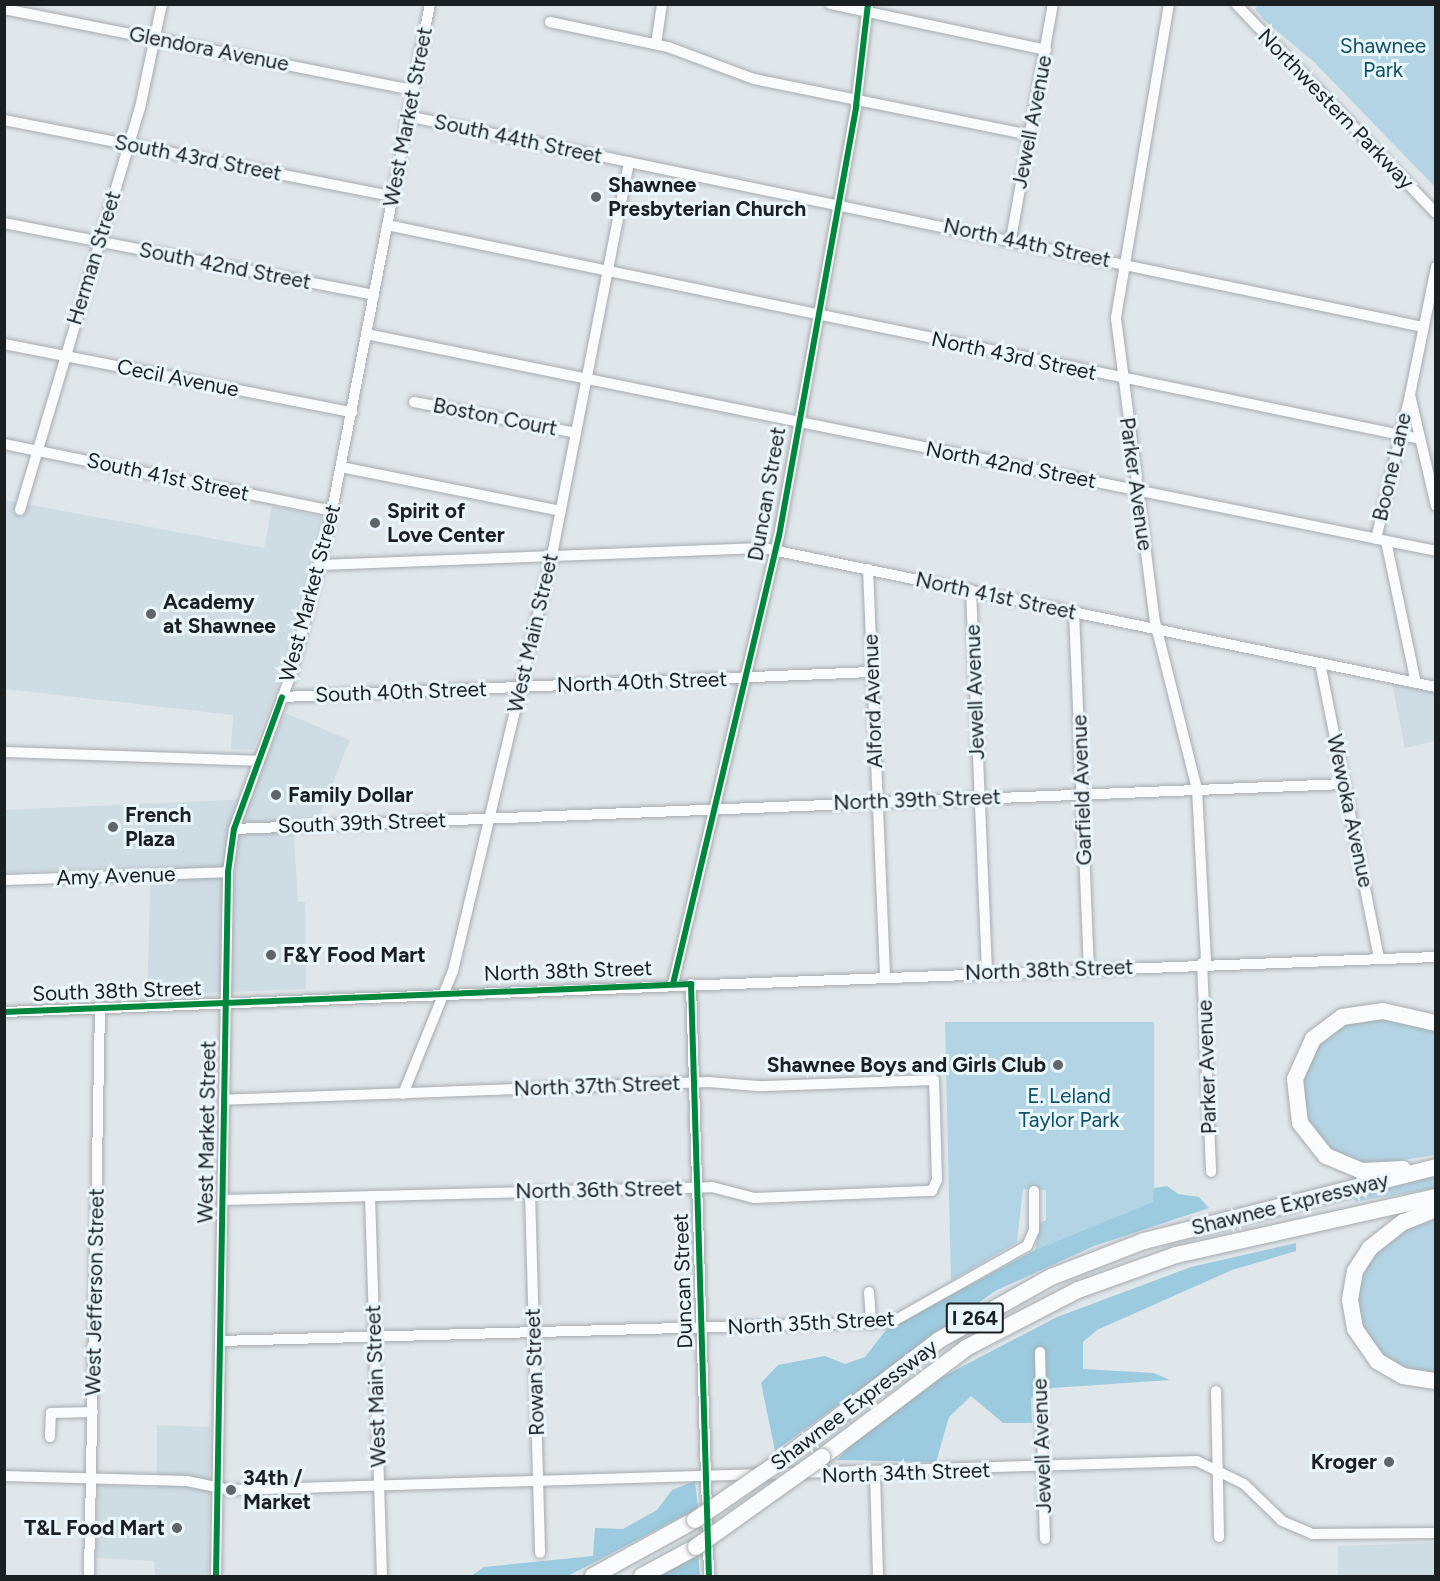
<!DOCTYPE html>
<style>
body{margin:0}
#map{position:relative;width:1440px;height:1581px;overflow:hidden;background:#e0e7eb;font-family:Figtree,sans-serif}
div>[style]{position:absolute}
.built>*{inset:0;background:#cedce4}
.green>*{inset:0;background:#b3d4e4}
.forest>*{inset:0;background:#9ccadf}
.roads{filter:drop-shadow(0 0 2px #a6abae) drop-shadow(0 0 2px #a6abae)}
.minor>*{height:10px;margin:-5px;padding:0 5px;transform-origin:5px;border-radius:5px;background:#fafbfc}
.highway>*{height:16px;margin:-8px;padding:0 8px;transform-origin:8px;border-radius:8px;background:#fafbfc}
.bridges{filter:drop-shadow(0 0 2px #a6abae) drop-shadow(0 0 2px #a6abae)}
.highway-bridge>*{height:16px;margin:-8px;padding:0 8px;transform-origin:8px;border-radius:8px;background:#fafbfc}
.cycleway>*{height:6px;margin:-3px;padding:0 3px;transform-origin:3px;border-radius:3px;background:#00873e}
.dots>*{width:16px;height:16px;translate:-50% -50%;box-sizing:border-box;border:3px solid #e9f6fc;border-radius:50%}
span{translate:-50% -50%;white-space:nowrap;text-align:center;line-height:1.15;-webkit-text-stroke:6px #e9f6fc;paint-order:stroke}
.shield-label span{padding:2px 4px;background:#e9f6fc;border:2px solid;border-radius:4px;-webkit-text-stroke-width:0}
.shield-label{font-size:20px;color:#1a1f21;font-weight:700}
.park-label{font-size:21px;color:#105068}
.street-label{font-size:21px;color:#1a1f21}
.poi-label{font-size:21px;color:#1a1f21;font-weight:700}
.left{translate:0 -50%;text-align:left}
.right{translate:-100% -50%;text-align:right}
.frame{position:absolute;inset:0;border:6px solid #1a1f21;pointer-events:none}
</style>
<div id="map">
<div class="built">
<div style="clip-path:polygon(4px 500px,264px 548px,272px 506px,323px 517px,280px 680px,253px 750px,231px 749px,233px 715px,5px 689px)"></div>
<div style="clip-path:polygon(1392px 684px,1435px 692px,1435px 741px,1405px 748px)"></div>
<div style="clip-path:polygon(285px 713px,350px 740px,319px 817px,293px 820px,298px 902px,305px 902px,306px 989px,147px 995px,151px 867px,5px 872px,4px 810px,249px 799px)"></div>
<div style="clip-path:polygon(157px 1425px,210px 1427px,208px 1576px,155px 1576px,154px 1561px,96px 1558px,98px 1485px,157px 1488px)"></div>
<div style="clip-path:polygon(1435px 1543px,1435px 1576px,1338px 1576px,1338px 1546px)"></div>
</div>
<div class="green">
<div style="clip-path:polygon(1259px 4px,1435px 5px,1435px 187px,1314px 62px,1265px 21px,1255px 9px)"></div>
<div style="clip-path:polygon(1401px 1017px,1435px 1028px,1435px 1155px,1369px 1165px,1333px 1153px,1307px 1124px,1301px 1069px,1335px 1024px)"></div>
<div style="clip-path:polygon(945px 1022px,1154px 1022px,1154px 1202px,1035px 1250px,1040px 1223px,1046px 1220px,1046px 1190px,1023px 1189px,1017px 1242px,951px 1281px)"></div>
<div style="clip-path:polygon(1435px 1174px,1435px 1188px,1355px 1202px,1354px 1195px)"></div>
<div style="clip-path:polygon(1435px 1211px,1435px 1375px,1410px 1372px,1375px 1351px,1355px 1310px,1366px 1258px,1418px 1218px)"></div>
</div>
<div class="forest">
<div style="clip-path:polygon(1167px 1186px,1178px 1194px,1199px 1197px,1209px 1208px,1094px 1246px,995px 1291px,775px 1451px,761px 1383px,778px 1365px,825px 1356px,845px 1364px,865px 1357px,886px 1330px,1035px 1250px,1153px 1202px,1154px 1188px)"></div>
<div style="clip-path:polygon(1296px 1243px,1296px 1251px,1232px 1270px,1097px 1330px,1083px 1342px,1083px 1369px,1154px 1373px,1170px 1380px,1052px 1388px,1031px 1398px,1032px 1423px,1003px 1423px,971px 1396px,949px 1417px,936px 1462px,837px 1460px,859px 1437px,942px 1377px,1057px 1317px,1191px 1267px)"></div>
<div style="clip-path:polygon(695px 1481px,698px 1508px,568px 1576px,471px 1576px,484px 1567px,593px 1556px,595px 1528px,623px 1529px,657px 1510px,672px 1490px)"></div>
<div style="clip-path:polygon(698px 1555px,700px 1576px,654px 1576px)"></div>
</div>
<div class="roads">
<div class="minor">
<div style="left:830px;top:4px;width:221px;rotate:12deg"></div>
<div style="left:1169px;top:4px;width:318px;rotate:99.6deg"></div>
<div style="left:1116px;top:318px;width:306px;rotate:82.7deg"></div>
<div style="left:1155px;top:622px;width:172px;rotate:75.9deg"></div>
<div style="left:1197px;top:789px;width:173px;rotate:87deg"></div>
<div style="left:1236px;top:4px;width:289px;rotate:46.3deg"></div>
<div style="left:4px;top:9px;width:416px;rotate:11.2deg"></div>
<div style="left:550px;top:22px;width:121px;rotate:12deg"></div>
<div style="left:668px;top:47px;width:92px;rotate:20.4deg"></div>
<div style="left:754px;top:79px;width:282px;rotate:11.5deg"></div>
<div style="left:656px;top:44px;width:40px;rotate:-81.5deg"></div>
<div style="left:407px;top:116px;width:1038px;rotate:11.73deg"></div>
<div style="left:4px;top:120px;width:395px;rotate:11.1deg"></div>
<div style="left:4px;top:223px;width:377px;rotate:11deg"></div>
<div style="left:387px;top:225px;width:1055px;rotate:11.7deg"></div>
<div style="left:1011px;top:239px;width:239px;rotate:-79.9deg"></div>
<div style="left:1436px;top:267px;width:131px;rotate:101.5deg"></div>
<div style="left:1410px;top:395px;width:114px;rotate:76.8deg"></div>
<div style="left:366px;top:334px;width:1092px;rotate:11.46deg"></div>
<div style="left:4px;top:344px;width:355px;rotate:11.1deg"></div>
<div style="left:414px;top:402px;width:165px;rotate:10.8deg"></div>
<div style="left:4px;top:444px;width:335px;rotate:11.5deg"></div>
<div style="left:341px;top:467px;width:224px;rotate:11.3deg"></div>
<div style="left:20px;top:510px;width:420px;rotate:-73.4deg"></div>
<div style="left:140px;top:108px;width:106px;rotate:-78.1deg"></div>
<div style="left:1376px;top:539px;width:148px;rotate:-76.7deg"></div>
<div style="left:1386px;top:541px;width:145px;rotate:78.1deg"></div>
<div style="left:319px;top:565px;width:444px;rotate:-2.2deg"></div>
<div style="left:763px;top:548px;width:687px;rotate:11.67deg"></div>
<div style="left:868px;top:569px;width:408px;rotate:87.6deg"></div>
<div style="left:971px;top:590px;width:383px;rotate:87.6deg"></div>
<div style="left:1074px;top:612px;width:357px;rotate:87.6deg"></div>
<div style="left:1320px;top:663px;width:301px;rotate:78.7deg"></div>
<div style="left:282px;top:697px;width:591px;rotate:-2.43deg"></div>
<div style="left:4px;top:752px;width:255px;rotate:2deg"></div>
<div style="left:234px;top:829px;width:1111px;rotate:-2.32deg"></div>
<div style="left:4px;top:880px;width:224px;rotate:-2deg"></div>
<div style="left:1202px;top:963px;width:209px;rotate:87.5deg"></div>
<div style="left:673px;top:984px;width:460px;rotate:-76.7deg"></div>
<div style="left:779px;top:536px;width:437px;rotate:-79.8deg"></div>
<div style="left:856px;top:106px;width:103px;rotate:-83.3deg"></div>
<div style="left:691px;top:984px;width:592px;rotate:88.26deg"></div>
<div style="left:4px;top:1012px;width:1433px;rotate:-2.2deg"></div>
<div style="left:403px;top:1094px;width:133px;rotate:-67.9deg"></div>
<div style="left:453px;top:971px;width:428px;rotate:-76.6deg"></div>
<div style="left:552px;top:555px;width:400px;rotate:-78.9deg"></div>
<div style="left:530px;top:1192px;width:361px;rotate:88.4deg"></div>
<div style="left:370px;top:1196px;width:380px;rotate:88.2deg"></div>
<div style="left:223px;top:1200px;width:489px;rotate:-1.5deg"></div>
<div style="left:712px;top:1187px;width:43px;rotate:14.7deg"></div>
<div style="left:754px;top:1198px;width:178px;rotate:-2.3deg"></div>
<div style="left:932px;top:1191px;width:12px;rotate:-66deg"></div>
<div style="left:937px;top:1180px;width:100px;rotate:-91.7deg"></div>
<div style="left:934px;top:1080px;width:176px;rotate:178deg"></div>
<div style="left:758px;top:1086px;width:50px;rotate:-175.4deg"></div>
<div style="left:708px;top:1082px;width:484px;rotate:177.9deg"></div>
<div style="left:869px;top:1292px;width:32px;rotate:86deg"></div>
<div style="left:220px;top:1341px;width:672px;rotate:-1.62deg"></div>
<div style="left:892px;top:1322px;width:155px;rotate:-29.4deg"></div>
<div style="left:1027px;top:1246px;width:17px;rotate:-66deg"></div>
<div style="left:1034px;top:1230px;width:39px;rotate:-90deg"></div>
<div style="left:1040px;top:1352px;width:187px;rotate:88.5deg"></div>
<div style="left:1216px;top:1391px;width:146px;rotate:88.8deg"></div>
<div style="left:50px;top:1437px;width:24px;rotate:-88deg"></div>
<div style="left:51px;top:1413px;width:42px;rotate:-1.4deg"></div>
<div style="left:875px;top:1474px;width:102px;rotate:88.3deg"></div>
<div style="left:4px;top:1476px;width:183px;rotate:1.6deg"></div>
<div style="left:187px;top:1481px;width:45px;rotate:11.6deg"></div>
<div style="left:231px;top:1490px;width:966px;rotate:-1.72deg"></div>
<div style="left:1197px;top:1461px;width:52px;rotate:26.1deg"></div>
<div style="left:1244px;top:1484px;width:53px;rotate:44.2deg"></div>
<div style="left:1282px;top:1521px;width:33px;rotate:23deg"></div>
<div style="left:1312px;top:1534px;width:124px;rotate:-0.5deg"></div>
<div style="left:89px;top:1576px;width:568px;rotate:-88.89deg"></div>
<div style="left:216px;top:1576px;width:704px;rotate:-89.02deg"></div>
<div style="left:228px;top:872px;width:43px;rotate:-82.1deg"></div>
<div style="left:234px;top:829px;width:168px;rotate:-69.8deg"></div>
<div style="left:292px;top:671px;width:145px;rotate:-75.6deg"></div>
<div style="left:328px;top:531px;width:537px;rotate:-79.05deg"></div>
</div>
<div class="highway">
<div style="left:1403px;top:1169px;width:41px;rotate:177.2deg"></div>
<div style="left:1362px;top:1171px;width:39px;rotate:-157deg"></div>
<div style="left:1326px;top:1156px;width:42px;rotate:-128.2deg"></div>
<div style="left:1300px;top:1123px;width:44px;rotate:-96.5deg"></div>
<div style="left:1295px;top:1079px;width:44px;rotate:-65.8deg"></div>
<div style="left:1313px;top:1039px;width:36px;rotate:-37deg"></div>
<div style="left:1342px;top:1017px;width:41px;rotate:-8.3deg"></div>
<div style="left:1383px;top:1011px;width:54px;rotate:12.8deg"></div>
<div style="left:1436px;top:1209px;width:35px;rotate:158deg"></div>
<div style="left:1403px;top:1222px;width:42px;rotate:141.8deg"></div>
<div style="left:1370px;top:1248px;width:27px;rotate:123deg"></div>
<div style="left:1355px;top:1271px;width:29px;rotate:100deg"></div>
<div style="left:1350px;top:1300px;width:29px;rotate:80deg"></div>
<div style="left:1355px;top:1329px;width:39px;rotate:55deg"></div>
<div style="left:1377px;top:1361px;width:30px;rotate:30deg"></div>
<div style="left:1403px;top:1376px;width:33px;rotate:9deg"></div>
<div style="left:822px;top:1457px;width:181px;rotate:-37.1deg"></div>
<div style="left:966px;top:1348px;width:126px;rotate:-27.4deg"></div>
<div style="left:1078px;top:1290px;width:104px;rotate:-19.7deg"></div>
<div style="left:1176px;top:1255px;width:266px;rotate:-12.6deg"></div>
<div style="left:779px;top:1462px;width:201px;rotate:-37.3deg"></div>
<div style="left:939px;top:1340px;width:129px;rotate:-29.4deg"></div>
<div style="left:1051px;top:1277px;width:100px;rotate:-21.2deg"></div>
<div style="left:1144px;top:1241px;width:301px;rotate:-14.2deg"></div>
<div style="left:593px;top:1576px;width:116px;rotate:-28.8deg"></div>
<div style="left:642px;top:1576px;width:61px;rotate:-28.2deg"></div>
</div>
</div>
<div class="bridges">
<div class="highway-bridge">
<div style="left:695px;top:1520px;width:102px;rotate:-34.6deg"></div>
<div style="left:696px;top:1547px;width:155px;rotate:-35.5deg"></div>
</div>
</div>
<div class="cycleway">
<div style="left:673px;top:984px;width:460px;rotate:-76.7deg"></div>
<div style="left:779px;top:536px;width:437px;rotate:-79.8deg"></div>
<div style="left:856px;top:106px;width:103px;rotate:-83.3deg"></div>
<div style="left:4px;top:1012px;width:688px;rotate:-2.33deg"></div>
<div style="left:691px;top:984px;width:592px;rotate:88.26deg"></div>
<div style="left:216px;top:1576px;width:704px;rotate:-89.02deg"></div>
<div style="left:228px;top:872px;width:43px;rotate:-82.1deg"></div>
<div style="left:234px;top:829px;width:140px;rotate:-70deg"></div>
</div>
<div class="dots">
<div style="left:596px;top:197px;background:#5f6568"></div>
<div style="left:375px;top:523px;background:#5f6568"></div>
<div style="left:151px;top:614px;background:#5f6568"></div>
<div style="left:276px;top:795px;background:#5f6568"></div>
<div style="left:113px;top:827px;background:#5f6568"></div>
<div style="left:271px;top:955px;background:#5f6568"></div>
<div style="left:1058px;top:1065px;background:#5f6568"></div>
<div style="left:1389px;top:1462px;background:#5f6568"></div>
<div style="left:231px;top:1490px;background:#5f6568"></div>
<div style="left:177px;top:1528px;background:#5f6568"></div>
</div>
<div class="shield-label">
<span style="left:975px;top:1318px">I 264</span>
</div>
<div class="park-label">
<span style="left:1383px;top:58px">Shawnee<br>Park</span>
<span style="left:1069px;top:1108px">E. Leland<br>Taylor Park</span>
</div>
<div class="street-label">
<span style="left:209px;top:49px;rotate:11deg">Glendora Avenue</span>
<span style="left:1336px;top:109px;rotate:46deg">Northwestern Parkway</span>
<span style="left:408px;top:117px;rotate:-79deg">West Market Street</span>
<span style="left:1032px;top:122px;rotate:-79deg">Jewell Avenue</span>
<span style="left:518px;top:139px;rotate:12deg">South 44th Street</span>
<span style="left:198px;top:158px;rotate:11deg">South 43rd Street</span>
<span style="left:1027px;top:243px;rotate:12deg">North 44th Street</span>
<span style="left:94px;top:258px;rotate:-73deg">Herman Street</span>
<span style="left:225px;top:266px;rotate:11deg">South 42nd Street</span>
<span style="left:1014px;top:356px;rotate:12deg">North 43rd Street</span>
<span style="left:178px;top:378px;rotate:11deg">Cecil Avenue</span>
<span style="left:495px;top:417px;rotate:11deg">Boston Court</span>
<span style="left:1011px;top:465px;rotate:11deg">North 42nd Street</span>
<span style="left:1392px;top:467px;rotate:-77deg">Boone Lane</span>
<span style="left:168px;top:477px;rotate:12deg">South 41st Street</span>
<span style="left:1136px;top:484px;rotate:82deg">Parker Avenue</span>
<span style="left:767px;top:494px;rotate:-80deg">Duncan Street</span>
<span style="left:310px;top:593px;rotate:-75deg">West Market Street</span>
<span style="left:996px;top:596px;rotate:12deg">North 41st Street</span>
<span style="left:533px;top:633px;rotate:-77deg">West Main Street</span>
<span style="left:642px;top:682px;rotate:-2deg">North 40th Street</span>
<span style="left:401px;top:692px;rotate:-2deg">South 40th Street</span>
<span style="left:975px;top:692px;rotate:-92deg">Jewell Avenue</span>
<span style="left:873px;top:701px;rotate:-92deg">Alford Avenue</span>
<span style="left:1082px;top:790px;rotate:-92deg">Garfield Avenue</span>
<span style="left:917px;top:800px;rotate:-2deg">North 39th Street</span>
<span style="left:1350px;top:811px;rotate:78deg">Wewoka Avenue</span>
<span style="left:362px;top:823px;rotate:-2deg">South 39th Street</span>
<span style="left:116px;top:876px;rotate:-2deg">Amy Avenue</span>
<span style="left:1049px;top:970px;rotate:-2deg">North 38th Street</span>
<span style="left:568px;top:971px;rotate:-2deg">North 38th Street</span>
<span style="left:117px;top:991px;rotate:-2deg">South 38th Street</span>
<span style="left:1207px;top:1067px;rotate:-92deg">Parker Avenue</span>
<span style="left:597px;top:1086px;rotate:-2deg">North 37th Street</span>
<span style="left:207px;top:1132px;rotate:-89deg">West Market Street</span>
<span style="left:599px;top:1190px;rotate:-1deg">North 36th Street</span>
<span style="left:1290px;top:1204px;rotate:-14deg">Shawnee Expressway</span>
<span style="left:683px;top:1281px;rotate:-92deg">Duncan Street</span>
<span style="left:95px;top:1292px;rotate:-89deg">West Jefferson Street</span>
<span style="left:811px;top:1323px;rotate:-3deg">North 35th Street</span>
<span style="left:535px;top:1372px;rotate:-92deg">Rowan Street</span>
<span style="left:376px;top:1386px;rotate:-92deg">West Main Street</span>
<span style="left:854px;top:1405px;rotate:-37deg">Shawnee Expressway</span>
<span style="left:1042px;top:1446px;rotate:-92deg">Jewell Avenue</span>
<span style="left:906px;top:1473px;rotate:-2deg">North 34th Street</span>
</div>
<div class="poi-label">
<span class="left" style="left:608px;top:197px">Shawnee<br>Presbyterian Church</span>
<span class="left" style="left:387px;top:523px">Spirit of<br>Love Center</span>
<span class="left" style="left:163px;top:614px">Academy<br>at Shawnee</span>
<span class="left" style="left:288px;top:795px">Family Dollar</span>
<span class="left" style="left:125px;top:827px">French<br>Plaza</span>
<span class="left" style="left:283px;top:955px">F&amp;Y Food Mart</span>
<span class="right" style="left:1046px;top:1065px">Shawnee Boys and Girls Club</span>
<span class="right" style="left:1377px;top:1462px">Kroger</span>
<span class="left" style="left:243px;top:1490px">34th /<br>Market</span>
<span class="right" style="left:165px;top:1528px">T&amp;L Food Mart</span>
</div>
<div class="frame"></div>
</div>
